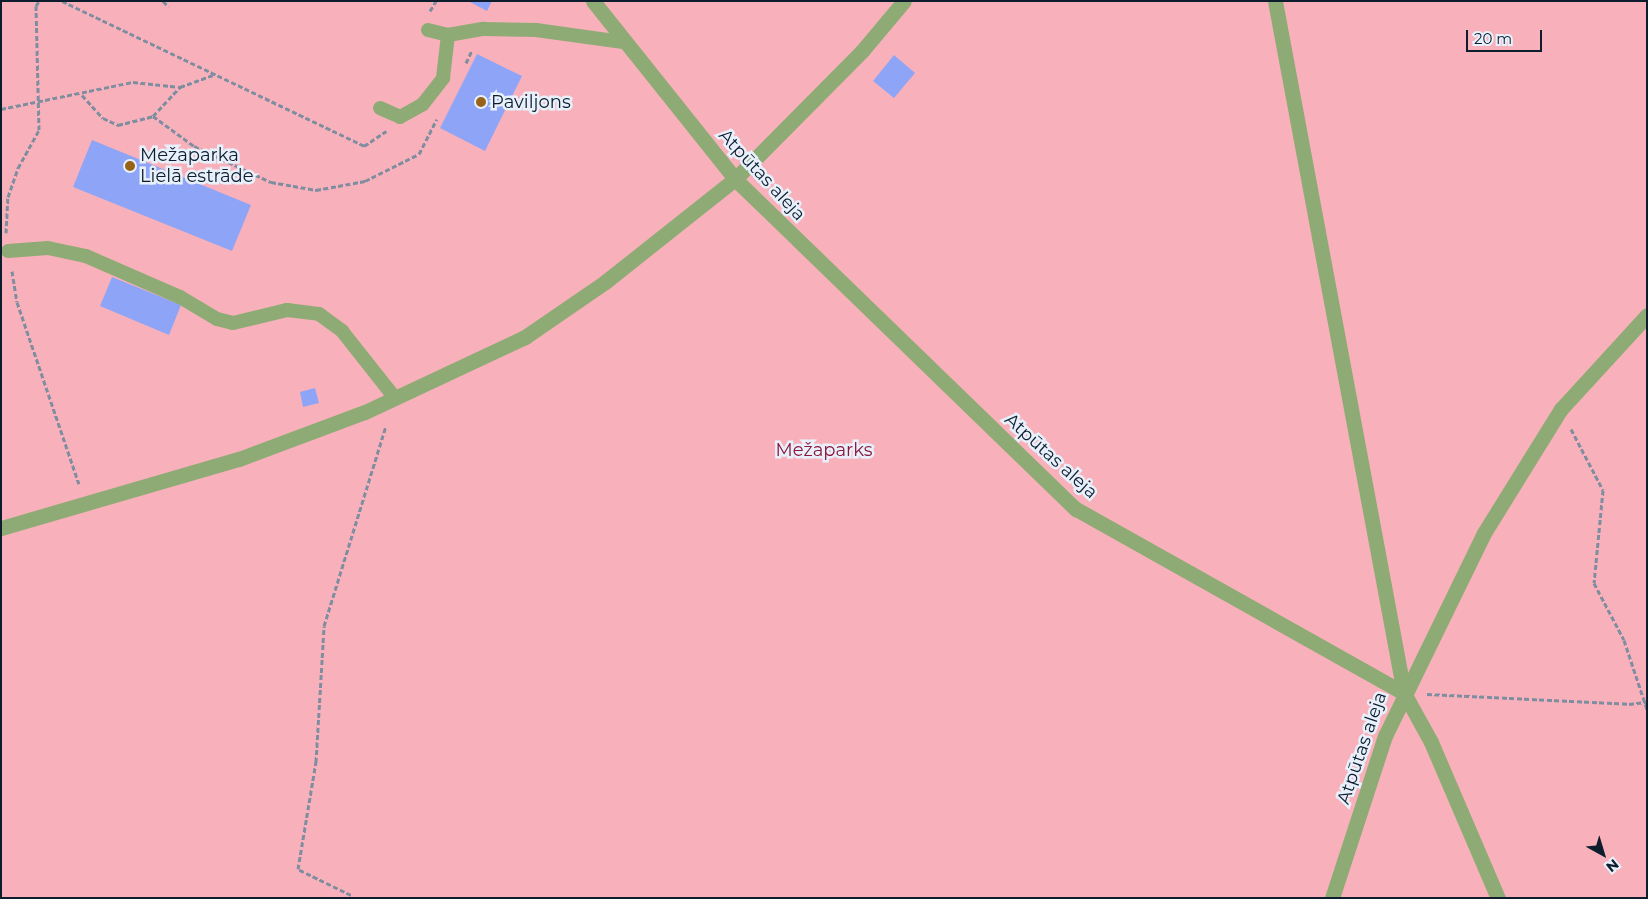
<!DOCTYPE html>
<meta charset="utf-8">
<style>
body{margin:0}
#map{position:relative;width:1648px;height:899px;overflow:hidden;background:#d4e5f8;font-family:Montserrat,sans-serif}
div>[style]{position:absolute}
.green>*{inset:0;background:#f8b1ba}
.building>*{inset:0;background:#8ea5f7}
.path>*{height:3px;margin-top:-1.5px;transform-origin:0;background:repeating-linear-gradient(90deg,#7e8ea0 0 5px,transparent 0 7.5px)}
.lane>*{height:14px;margin:-7px;padding:0 7px;transform-origin:7px;border-radius:7px;background:#8fab75}
.street>*{height:15px;margin:-7.5px;padding:0 7.5px;transform-origin:7.5px;border-radius:7.5px;background:#8fab75}
.dots>*{width:14px;height:14px;translate:-50% -50%;box-sizing:border-box;border:2px solid #e8f1fb;border-radius:50%}
span{translate:-50% -50%;white-space:nowrap;text-align:center;line-height:1.15;-webkit-text-stroke:5px #e8f1fb;paint-order:stroke}
.poi-label{font-size:18px;color:#0d1d2e}
.left{translate:0 -50%;text-align:left}
.street-label{font-size:18px;color:#0d1d2e}
.park-label{font-size:18px;color:#8c1639}
.frame{position:absolute;inset:0;border:2px solid #0d1d2e;pointer-events:none}
.north{position:absolute;left:1578px;top:829px;width:50px;height:50px;-webkit-text-stroke:4px #e8f1fb;paint-order:stroke;rotate:141deg;font-size:14px;font-weight:700;line-height:20px;text-align:center;color:#0d1d2e}
.north::after{content:'';display:block;margin:auto;width:18px;height:22px;background:#0d1d2e;clip-path:polygon(50% 0,100% 100%,50% 72%,0 100%)}
.scale{position:absolute;left:1466px;top:30px;width:76px;height:22px;box-sizing:border-box;border:2px solid #0d1d2e;border-top:0;padding-left:6px;font-size:15px;line-height:18px;white-space:nowrap;color:#0d1d2e;-webkit-text-stroke:4px #e8f1fb;paint-order:stroke}
</style>
<div id="map">
<div class="green">
<div style="clip-path:polygon(1px 1px,1647px 1px,1647px 898px,1px 898px)"></div>
</div>
<div class="building">
<div style="clip-path:polygon(468px 1px,492px 1px,487px 11px)"></div>
<div style="clip-path:polygon(477px 54px,522px 76px,485px 151px,440px 128px)"></div>
<div style="clip-path:polygon(894px 55px,915px 73px,894px 98px,873px 81px)"></div>
<div style="clip-path:polygon(92px 140px,251px 205px,232px 251px,73px 187px)"></div>
<div style="clip-path:polygon(112px 277px,181px 305px,169px 335px,100px 306px)"></div>
<div style="clip-path:polygon(315px 388px,319px 403px,303px 407px,300px 392px)"></div>
</div>
<div class="path">
<div style="left:62px;top:1px;width:335px;rotate:25.6deg"></div>
<div style="left:364px;top:146px;width:27px;rotate:-34deg"></div>
<div style="left:163px;top:1px;width:8px;rotate:45deg"></div>
<div style="left:430px;top:11px;width:12px;rotate:-59deg"></div>
<div style="left:466px;top:63px;width:14px;rotate:-65deg"></div>
<div style="left:82px;top:95px;width:31px;rotate:48deg"></div>
<div style="left:103px;top:118px;width:17px;rotate:25deg"></div>
<div style="left:118px;top:125px;width:36px;rotate:-14deg"></div>
<div style="left:153px;top:116px;width:40px;rotate:-47deg"></div>
<div style="left:1px;top:109px;width:135px;rotate:-11.6deg"></div>
<div style="left:133px;top:82px;width:47px;rotate:6.1deg"></div>
<div style="left:180px;top:87px;width:37px;rotate:-20deg"></div>
<div style="left:153px;top:116px;width:51px;rotate:36.2deg"></div>
<div style="left:194px;top:146px;width:85px;rotate:25.1deg"></div>
<div style="left:271px;top:182px;width:46px;rotate:10.1deg"></div>
<div style="left:316px;top:190px;width:50px;rotate:-10.4deg"></div>
<div style="left:365px;top:181px;width:60px;rotate:-26.6deg"></div>
<div style="left:419px;top:154px;width:39px;rotate:-63deg"></div>
<div style="left:6px;top:233px;width:36px;rotate:-87deg"></div>
<div style="left:8px;top:197px;width:31px;rotate:-71deg"></div>
<div style="left:18px;top:168px;width:43px;rotate:-61.1deg"></div>
<div style="left:39px;top:130px;width:124px;rotate:-91.4deg"></div>
<div style="left:36px;top:6px;width:6px;rotate:-59deg"></div>
<div style="left:12px;top:271px;width:31px;rotate:81deg"></div>
<div style="left:17px;top:302px;width:192px;rotate:71.2deg"></div>
<div style="left:1571px;top:429px;width:69px;rotate:62.3deg"></div>
<div style="left:1603px;top:490px;width:93px;rotate:95.5deg"></div>
<div style="left:1594px;top:583px;width:64px;rotate:62.2deg"></div>
<div style="left:1624px;top:640px;width:73px;rotate:71.6deg"></div>
<div style="left:1427px;top:694px;width:202px;rotate:2.8deg"></div>
<div style="left:1629px;top:704px;width:17px;rotate:-7deg"></div>
<div style="left:351px;top:895px;width:59px;rotate:-153.9deg"></div>
<div style="left:298px;top:869px;width:109px;rotate:-80.5deg"></div>
<div style="left:316px;top:762px;width:136px;rotate:-86.6deg"></div>
<div style="left:324px;top:626px;width:209px;rotate:-72.8deg"></div>
<div style="left:342px;top:898px;width:14px"></div>
</div>
<div class="lane">
<div style="left:428px;top:30px;width:21px;rotate:14deg"></div>
<div style="left:448px;top:35px;width:36px;rotate:-10deg"></div>
<div style="left:483px;top:29px;width:53px;rotate:1.1deg"></div>
<div style="left:536px;top:30px;width:88px;rotate:7.9deg"></div>
<div style="left:380px;top:108px;width:22px;rotate:24deg"></div>
<div style="left:400px;top:117px;width:26px;rotate:-29deg"></div>
<div style="left:423px;top:104px;width:33px;rotate:-52deg"></div>
<div style="left:443px;top:78px;width:43px;rotate:-83.4deg"></div>
<div style="left:8px;top:251px;width:40px;rotate:-4.3deg"></div>
<div style="left:48px;top:248px;width:39px;rotate:12deg"></div>
<div style="left:86px;top:256px;width:103px;rotate:23.6deg"></div>
<div style="left:180px;top:297px;width:43px;rotate:30.7deg"></div>
<div style="left:217px;top:319px;width:16px;rotate:14deg"></div>
<div style="left:233px;top:323px;width:56px;rotate:-13.5deg"></div>
<div style="left:287px;top:310px;width:32px;rotate:7deg"></div>
<div style="left:319px;top:314px;width:29px;rotate:36deg"></div>
<div style="left:342px;top:331px;width:85px;rotate:51.7deg"></div>
</div>
<div class="street">
<div style="left:593px;top:1px;width:228px;rotate:51.4deg"></div>
<div style="left:735px;top:179px;width:475px;rotate:44.1deg"></div>
<div style="left:1076px;top:509px;width:376px;rotate:29.3deg"></div>
<div style="left:1275px;top:1px;width:704px;rotate:79.44deg"></div>
<div style="left:1404px;top:693px;width:56px;rotate:61.1deg"></div>
<div style="left:1431px;top:742px;width:170px;rotate:66.8deg"></div>
<div style="left:1px;top:528px;width:248px;rotate:-16.2deg"></div>
<div style="left:239px;top:459px;width:134px;rotate:-20.5deg"></div>
<div style="left:365px;top:412px;width:177px;rotate:-25.1deg"></div>
<div style="left:525px;top:337px;width:97px;rotate:-34.5deg"></div>
<div style="left:605px;top:282px;width:166px;rotate:-38.4deg"></div>
<div style="left:735px;top:179px;width:180px;rotate:-45.2deg"></div>
<div style="left:862px;top:51px;width:65px;rotate:-50deg"></div>
<div style="left:1332px;top:898px;width:170px;rotate:-71.9deg"></div>
<div style="left:1385px;top:736px;width:226px;rotate:-64deg"></div>
<div style="left:1484px;top:533px;width:146px;rotate:-58.2deg"></div>
<div style="left:1561px;top:409px;width:127px;rotate:-47.5deg"></div>
</div>
<div class="dots">
<div style="left:481px;top:102px;background:#976318"></div>
<div style="left:130px;top:166px;background:#976318"></div>
</div>
<div class="poi-label">
<span class="left" style="left:491px;top:102px">Paviljons</span>
<span class="left" style="left:140px;top:166px">Mežaparka<br>Lielā estrāde</span>
</div>
<div class="street-label">
<span style="left:762px;top:175px;rotate:47deg">Atpūtas aleja</span>
<span style="left:1051px;top:456px;rotate:42deg">Atpūtas aleja</span>
<span style="left:1362px;top:748px;rotate:-71deg">Atpūtas aleja</span>
</div>
<div class="park-label">
<span style="left:824px;top:450px">Mežaparks</span>
</div>
<div class="frame"></div>
<div class="north">N</div>
<div class="scale">20 m</div>
</div>
